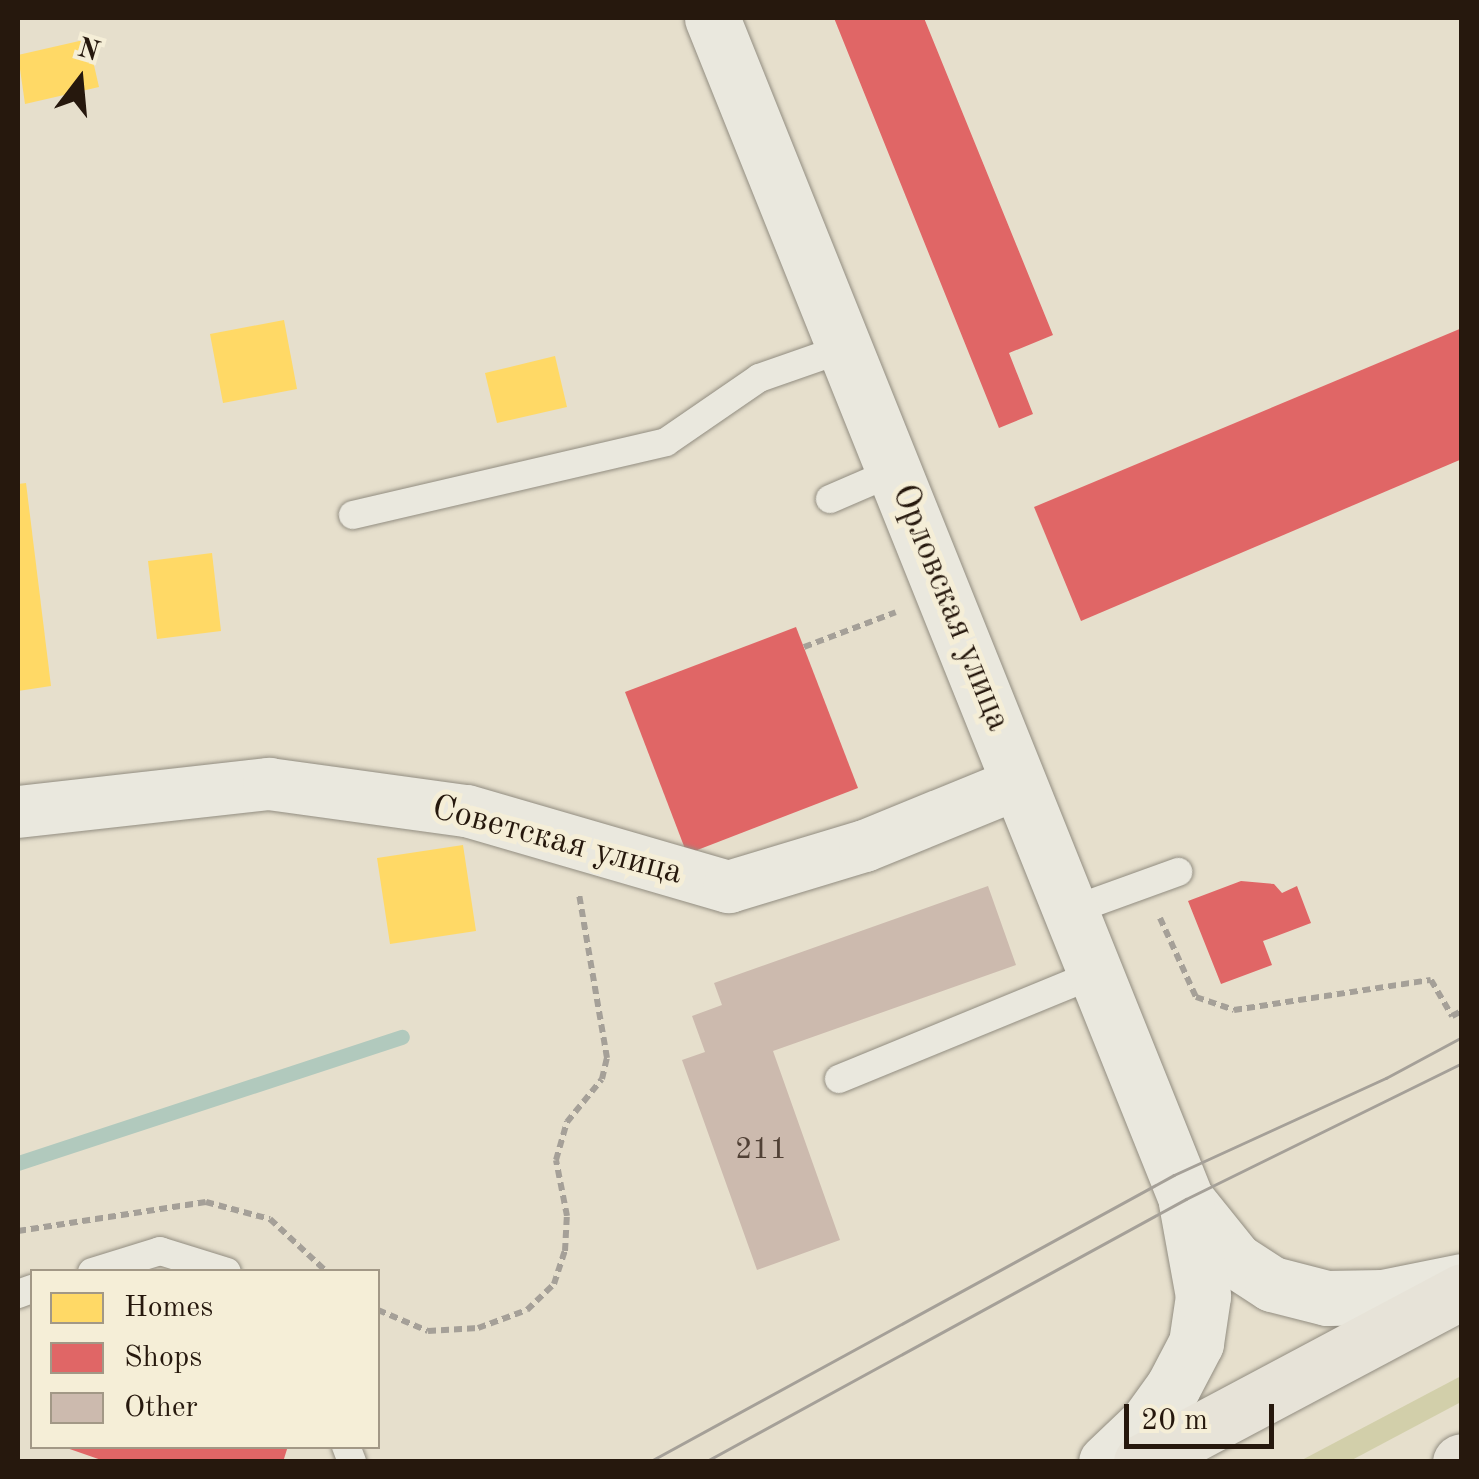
<!DOCTYPE html>
<meta charset="utf-8">
<style>
body{margin:0}
#map{position:relative;width:1479px;height:1479px;overflow:hidden;background:#e6dfcc;font-family:"Old Standard TT",serif}
div>[style]{position:absolute}
.green>*{inset:0;background:#d2cfaa}
.homes>*{inset:0;background:#ffd966}
.shops>*{inset:0;background:#e06666}
.stream>*{height:15px;margin:-7.5px;padding:0 7.5px;transform-origin:7.5px;border-radius:7.5px;background:#b1c9bd}
.building>*{inset:0;background:#ccbaae}
.path>*{height:6px;margin-top:-3px;transform-origin:0;background:repeating-linear-gradient(90deg,#a5a098 0 8px,transparent 0 13px)}
.roads{filter:drop-shadow(0 0 2px #928d81) drop-shadow(0 0 2px #928d81)}
.lane>*{height:28px;margin:-14px;padding:0 14px;transform-origin:14px;border-radius:14px;background:#eae8de}
.street>*{height:52px;margin:-26px;padding:0 26px;transform-origin:26px;border-radius:26px;background:#eae8de}
.secondary>*{height:55px;margin:-27.5px;padding:0 27.5px;transform-origin:27.5px;border-radius:27.5px;background:#eae8de}
.primary>*{height:55px;margin:-27.5px;padding:0 27.5px;transform-origin:27.5px;border-radius:27.5px;background:#e7e3d8}
.tram>*{height:2.5px;margin:-1.25px;padding:0 1.25px;transform-origin:1.25px;border-radius:1.25px;background:#a5a098}
span{translate:-50% -50%;white-space:nowrap;text-align:center;line-height:1.15;-webkit-text-stroke:10px #f5eed7;paint-order:stroke}
.number-label{font-size:30px;color:#504035}
.number-label span{-webkit-text-stroke-width:0}
.street-label{font-size:35px;color:#26180d}
.frame{position:absolute;inset:0;border:20px solid #26180d;pointer-events:none}
.legend{position:absolute;left:30px;top:1269px;width:350px;height:180px;box-sizing:border-box;background:#f5eed7;border:2px solid #a29886;margin:0;padding:12px 18px;list-style:none;font-size:30px;color:#26180d}
.legend li{display:flex;align-items:center;gap:20px;height:50px}
.legend b{width:50px;border:2px solid #a29886}
.north{position:absolute;left:30px;top:30px;width:100px;height:100px;-webkit-text-stroke:8px #f5eed7;paint-order:stroke;rotate:16deg;font-size:28px;font-weight:700;line-height:40px;text-align:center;color:#26180d}
.north::after{content:'';display:block;margin:auto;width:35px;height:45px;background:#26180d;clip-path:polygon(50% 0,100% 100%,50% 72%,0 100%)}
.scale{position:absolute;left:1124px;top:1404px;width:150px;height:45px;box-sizing:border-box;border:5px solid #26180d;border-top:0;padding-left:12px;font-size:30px;line-height:35px;white-space:nowrap;color:#26180d;-webkit-text-stroke:8px #f5eed7;paint-order:stroke}
</style>
<div id="map">
<div class="green">
<div style="clip-path:polygon(1461px 1376px,1461px 1402px,1350px 1461px,1300px 1461px)"></div>
</div>
<div class="homes">
<div style="clip-path:polygon(88px 39px,99px 87px,25px 104px,18px 55px)"></div>
<div style="clip-path:polygon(284px 320px,297px 389px,223px 403px,210px 334px)"></div>
<div style="clip-path:polygon(555px 356px,567px 407px,497px 423px,485px 373px)"></div>
<div style="clip-path:polygon(26px 483px,51px 686px,18px 691px,18px 484px)"></div>
<div style="clip-path:polygon(212px 553px,221px 631px,157px 639px,148px 561px)"></div>
<div style="clip-path:polygon(463px 845px,476px 931px,390px 944px,377px 858px)"></div>
</div>
<div class="shops">
<div style="clip-path:polygon(834px 18px,924px 18px,1053px 335px,1009px 353px,1033px 414px,999px 428px)"></div>
<div style="clip-path:polygon(1462px 328px,1462px 459px,1081px 621px,1034px 507px)"></div>
<div style="clip-path:polygon(796px 627px,858px 788px,687px 854px,625px 692px)"></div>
<div style="clip-path:polygon(1241px 881px,1274px 884px,1282px 893px,1297px 886px,1311px 923px,1263px 941px,1272px 965px,1221px 984px,1188px 901px)"></div>
<div style="clip-path:polygon(61px 1446px,288px 1446px,283px 1462px,107px 1462px)"></div>
</div>
<div class="stream">
<div style="left:18px;top:1163px;width:404px;rotate:-18.2deg"></div>
</div>
<div class="building">
<div style="clip-path:polygon(988px 886px,1016px 965px,773px 1051px,840px 1240px,757px 1270px,682px 1060px,705px 1052px,692px 1016px,722px 1005px,714px 983px)"></div>
</div>
<div class="path">
<div style="left:804px;top:647px;width:98px;rotate:-20.8deg"></div>
<div style="left:1160px;top:918px;width:87px;rotate:65.5deg"></div>
<div style="left:1196px;top:997px;width:40px;rotate:18.9deg"></div>
<div style="left:1234px;top:1010px;width:199px;rotate:-8.7deg"></div>
<div style="left:1431px;top:980px;width:42px;rotate:59.7deg"></div>
<div style="left:1452px;top:1016px;width:11px;rotate:-27deg"></div>
<div style="left:18px;top:1231px;width:190px;rotate:-8.8deg"></div>
<div style="left:206px;top:1202px;width:66px;rotate:14.9deg"></div>
<div style="left:270px;top:1219px;width:78px;rotate:42.9deg"></div>
<div style="left:378px;top:1310px;width:54px;rotate:22.8deg"></div>
<div style="left:428px;top:1331px;width:50px;rotate:-3.4deg"></div>
<div style="left:478px;top:1328px;width:52px;rotate:-20.2deg"></div>
<div style="left:527px;top:1310px;width:37px;rotate:-44deg"></div>
<div style="left:554px;top:1284px;width:35px;rotate:-72deg"></div>
<div style="left:565px;top:1251px;width:35px;rotate:-87deg"></div>
<div style="left:567px;top:1216px;width:57px;rotate:-101.1deg"></div>
<div style="left:556px;top:1160px;width:40px;rotate:-74deg"></div>
<div style="left:567px;top:1122px;width:55px;rotate:-50.9deg"></div>
<div style="left:602px;top:1079px;width:22px;rotate:-77deg"></div>
<div style="left:607px;top:1058px;width:165px;rotate:-99.7deg"></div>
</div>
<div class="roads">
<div class="lane">
<div style="left:830px;top:499px;width:71px;rotate:-23.3deg"></div>
<div style="left:353px;top:515px;width:321px;rotate:-13.1deg"></div>
<div style="left:666px;top:442px;width:113px;rotate:-34.5deg"></div>
<div style="left:759px;top:378px;width:91px;rotate:-19.2deg"></div>
<div style="left:1073px;top:910px;width:112px;rotate:-19.9deg"></div>
<div style="left:839px;top:1079px;width:279px;rotate:-22.3deg"></div>
<div style="left:92px;top:1272px;width:71px;rotate:-17.2deg"></div>
<div style="left:160px;top:1251px;width:70px;rotate:17.4deg"></div>
<div style="left:18px;top:1294px;width:15px;rotate:-20deg"></div>
<div style="left:346px;top:1446px;width:17px;rotate:69deg"></div>
</div>
<div class="street">
<div style="left:18px;top:812px;width:253px;rotate:-6.4deg"></div>
<div style="left:269px;top:784px;width:200px;rotate:7.8deg"></div>
<div style="left:467px;top:811px;width:273px;rotate:16.2deg"></div>
<div style="left:729px;top:887px;width:142px;rotate:-16.8deg"></div>
<div style="left:865px;top:846px;width:166px;rotate:-22.2deg"></div>
</div>
<div class="secondary">
<div style="left:712px;top:18px;width:1273px;rotate:68.13deg"></div>
<div style="left:1186px;top:1199px;width:78px;rotate:51.2deg"></div>
<div style="left:1235px;top:1260px;width:44px;rotate:33deg"></div>
<div style="left:1272px;top:1284px;width:57px;rotate:14.3deg"></div>
<div style="left:1327px;top:1298px;width:56px;rotate:-1deg"></div>
<div style="left:1383px;top:1297px;width:81px;rotate:-11.4deg"></div>
<div style="left:1106px;top:1462px;width:57px;rotate:-43.6deg"></div>
<div style="left:1147px;top:1423px;width:44px;rotate:-54.2deg"></div>
<div style="left:1173px;top:1387px;width:50px;rotate:-62.4deg"></div>
<div style="left:1196px;top:1343px;width:48px;rotate:-81.5deg"></div>
<div style="left:1203px;top:1296px;width:96px;rotate:-100.3deg"></div>
</div>
<div class="primary">
<div style="left:1141px;top:1462px;width:364px;rotate:-28deg"></div>
<div style="left:1460px;top:1462px;width:2px;rotate:-27deg"></div>
</div>
</div>
<div class="tram">
<div style="left:649px;top:1462px;width:598px;rotate:-28.66deg"></div>
<div style="left:1174px;top:1175px;width:233px;rotate:-24.6deg"></div>
<div style="left:1386px;top:1078px;width:86px;rotate:-28.3deg"></div>
<div style="left:705px;top:1462px;width:548px;rotate:-28.67deg"></div>
<div style="left:1186px;top:1199px;width:308px;rotate:-26.2deg"></div>
</div>
<div class="number-label">
<span style="left:761px;top:1150px">211</span>
</div>
<div class="street-label">
<span style="left:950px;top:608px;rotate:68deg">Орловская улица</span>
<span style="left:557px;top:841px;rotate:15deg">Советская улица</span>
</div>
<div class="frame"></div>
<ul class="legend">
<li><b style="height:28px;background:#ffd966"></b>Homes</li>
<li><b style="height:28px;background:#e06666"></b>Shops</li>
<li><b style="height:28px;background:#ccbaae"></b>Other</li>
</ul>
<div class="north">N</div>
<div class="scale">20 m</div>
</div>
